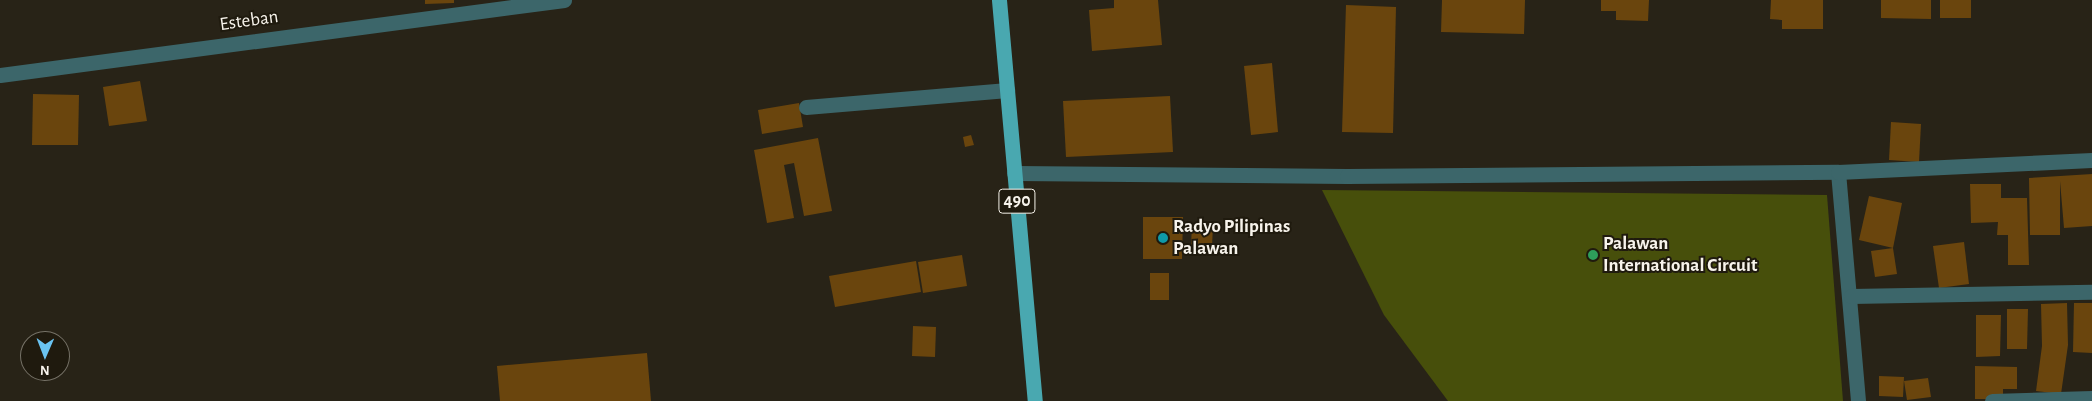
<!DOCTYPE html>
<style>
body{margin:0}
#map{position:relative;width:2092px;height:401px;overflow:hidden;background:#282317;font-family:"Alegreya Sans",sans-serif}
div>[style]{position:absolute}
.green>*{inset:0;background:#474f0b}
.building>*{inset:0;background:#6a450d}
.street>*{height:15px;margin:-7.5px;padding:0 7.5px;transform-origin:7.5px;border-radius:7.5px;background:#3c666a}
.primary>*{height:15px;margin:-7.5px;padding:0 7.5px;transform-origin:7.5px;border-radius:7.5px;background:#49a8b0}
.dots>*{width:14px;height:14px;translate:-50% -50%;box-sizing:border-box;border:2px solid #1f1a0e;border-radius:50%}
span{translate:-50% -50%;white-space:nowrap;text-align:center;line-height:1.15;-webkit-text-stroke:4px #1f1a0e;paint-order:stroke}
.shield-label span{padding:1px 4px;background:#1f1a0e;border:1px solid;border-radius:4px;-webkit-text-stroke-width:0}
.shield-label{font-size:18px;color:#f7f3eb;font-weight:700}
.street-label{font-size:19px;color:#f7f3eb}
.poi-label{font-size:19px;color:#f7f3eb;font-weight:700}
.left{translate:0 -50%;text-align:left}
.north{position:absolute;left:20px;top:331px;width:50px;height:50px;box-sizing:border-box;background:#1f1a0e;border:1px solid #757166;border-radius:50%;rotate:181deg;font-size:14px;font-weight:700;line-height:20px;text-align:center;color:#f7f3eb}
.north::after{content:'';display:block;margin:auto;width:18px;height:22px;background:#6ac3f1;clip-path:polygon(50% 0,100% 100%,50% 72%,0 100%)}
</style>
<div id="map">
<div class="green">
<div style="clip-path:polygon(1322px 190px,1827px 195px,1843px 401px,1448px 401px,1384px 315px)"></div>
</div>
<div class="building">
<div style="clip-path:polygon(425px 0,454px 0,454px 3px,425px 4px)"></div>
<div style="clip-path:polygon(1114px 0,1158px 0,1162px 45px,1092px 51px,1089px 10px,1114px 8px)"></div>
<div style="clip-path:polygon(1442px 0,1525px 0,1524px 34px,1441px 32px)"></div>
<div style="clip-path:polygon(1601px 0,1649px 0,1648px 21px,1616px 20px,1616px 11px,1601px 11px)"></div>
<div style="clip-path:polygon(1771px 0,1823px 0,1823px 29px,1782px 29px,1782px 20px,1770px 19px)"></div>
<div style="clip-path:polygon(1881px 0,1931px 0,1931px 19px,1881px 18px)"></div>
<div style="clip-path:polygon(1940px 0,1971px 0,1971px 18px,1940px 18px)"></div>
<div style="clip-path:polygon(1346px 5px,1396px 7px,1393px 133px,1342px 132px)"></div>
<div style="clip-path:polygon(1272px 63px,1278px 132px,1251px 135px,1244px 66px)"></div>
<div style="clip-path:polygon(140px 81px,147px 121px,109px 126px,103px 87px)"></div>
<div style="clip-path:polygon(33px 94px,79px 95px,78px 145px,32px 145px)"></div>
<div style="clip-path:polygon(1170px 96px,1173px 152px,1066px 157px,1063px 101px)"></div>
<div style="clip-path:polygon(799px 103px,803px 127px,762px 134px,758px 110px)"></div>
<div style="clip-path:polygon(1891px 122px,1921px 124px,1919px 162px,1889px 160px)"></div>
<div style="clip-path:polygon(971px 135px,974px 145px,965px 147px,963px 137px)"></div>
<div style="clip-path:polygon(818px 138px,832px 211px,804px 216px,794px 163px,784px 165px,794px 218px,767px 223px,754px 150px)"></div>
<div style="clip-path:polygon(2092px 174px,2092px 226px,2064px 228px,2060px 181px,2060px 235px,2030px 235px,2029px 178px)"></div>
<div style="clip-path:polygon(1970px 184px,2001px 184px,2001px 198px,2027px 198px,2029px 265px,2008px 265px,2008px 235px,1997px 235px,1998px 222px,1971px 223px)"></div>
<div style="clip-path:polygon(1869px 196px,1902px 203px,1893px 248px,1859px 240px)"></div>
<div style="clip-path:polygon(1143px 217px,1183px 217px,1182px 259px,1143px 259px)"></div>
<div style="clip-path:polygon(1192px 224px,1213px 225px,1212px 247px,1191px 246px)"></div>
<div style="clip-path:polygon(1964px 242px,1969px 284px,1939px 288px,1933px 246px)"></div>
<div style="clip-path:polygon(1893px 248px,1897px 274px,1875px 277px,1871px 251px)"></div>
<div style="clip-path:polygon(962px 255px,967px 286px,923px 293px,918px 262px)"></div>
<div style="clip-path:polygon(916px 261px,921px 292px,835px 307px,829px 276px)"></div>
<div style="clip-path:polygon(1150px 273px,1169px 273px,1169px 300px,1150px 300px)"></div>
<div style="clip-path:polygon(2067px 303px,2068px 345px,2061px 394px,2036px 391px,2042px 346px,2041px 304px)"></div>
<div style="clip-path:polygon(2074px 303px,2092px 303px,2092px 353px,2073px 352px)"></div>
<div style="clip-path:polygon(2007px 309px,2028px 309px,2027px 349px,2007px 349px)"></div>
<div style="clip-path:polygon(1976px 315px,2001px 315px,2000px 356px,1976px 357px)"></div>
<div style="clip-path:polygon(913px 326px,936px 327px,935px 357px,912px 356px)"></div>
<div style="clip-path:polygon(647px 353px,651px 401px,500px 401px,497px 366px)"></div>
<div style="clip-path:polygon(1975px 366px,2017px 367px,2017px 389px,2003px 389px,2003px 399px,1975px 399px)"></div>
<div style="clip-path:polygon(1879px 376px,1904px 377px,1903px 397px,1879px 396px)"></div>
<div style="clip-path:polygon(1928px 378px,1931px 397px,1907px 400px,1904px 381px)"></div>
</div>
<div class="street">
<div style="left:0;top:75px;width:569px;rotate:-7.57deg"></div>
<div style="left:806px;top:107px;width:202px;rotate:-4.8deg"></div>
<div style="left:1838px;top:172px;width:230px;rotate:85deg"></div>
<div style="left:1014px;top:173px;width:333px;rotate:0.5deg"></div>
<div style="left:1347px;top:176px;width:491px;rotate:-0.5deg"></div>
<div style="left:1838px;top:172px;width:254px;rotate:-2.7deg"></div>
<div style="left:1851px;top:296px;width:241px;rotate:-1deg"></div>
<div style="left:1992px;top:401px;width:100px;rotate:-1.7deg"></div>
</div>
<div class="primary">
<div style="left:999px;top:0;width:403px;rotate:84.9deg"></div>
</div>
<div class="dots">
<div style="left:1163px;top:238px;background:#0f9aa8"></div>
<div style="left:1593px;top:255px;background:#2e9e5b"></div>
</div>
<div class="shield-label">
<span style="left:1017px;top:201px">490</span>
</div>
<div class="street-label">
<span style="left:249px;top:21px;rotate:-8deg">Esteban</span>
</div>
<div class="poi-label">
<span class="left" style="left:1173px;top:238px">Radyo Pilipinas<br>Palawan</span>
<span class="left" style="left:1603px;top:255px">Palawan<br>International Circuit</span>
</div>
<div class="north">N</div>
</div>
